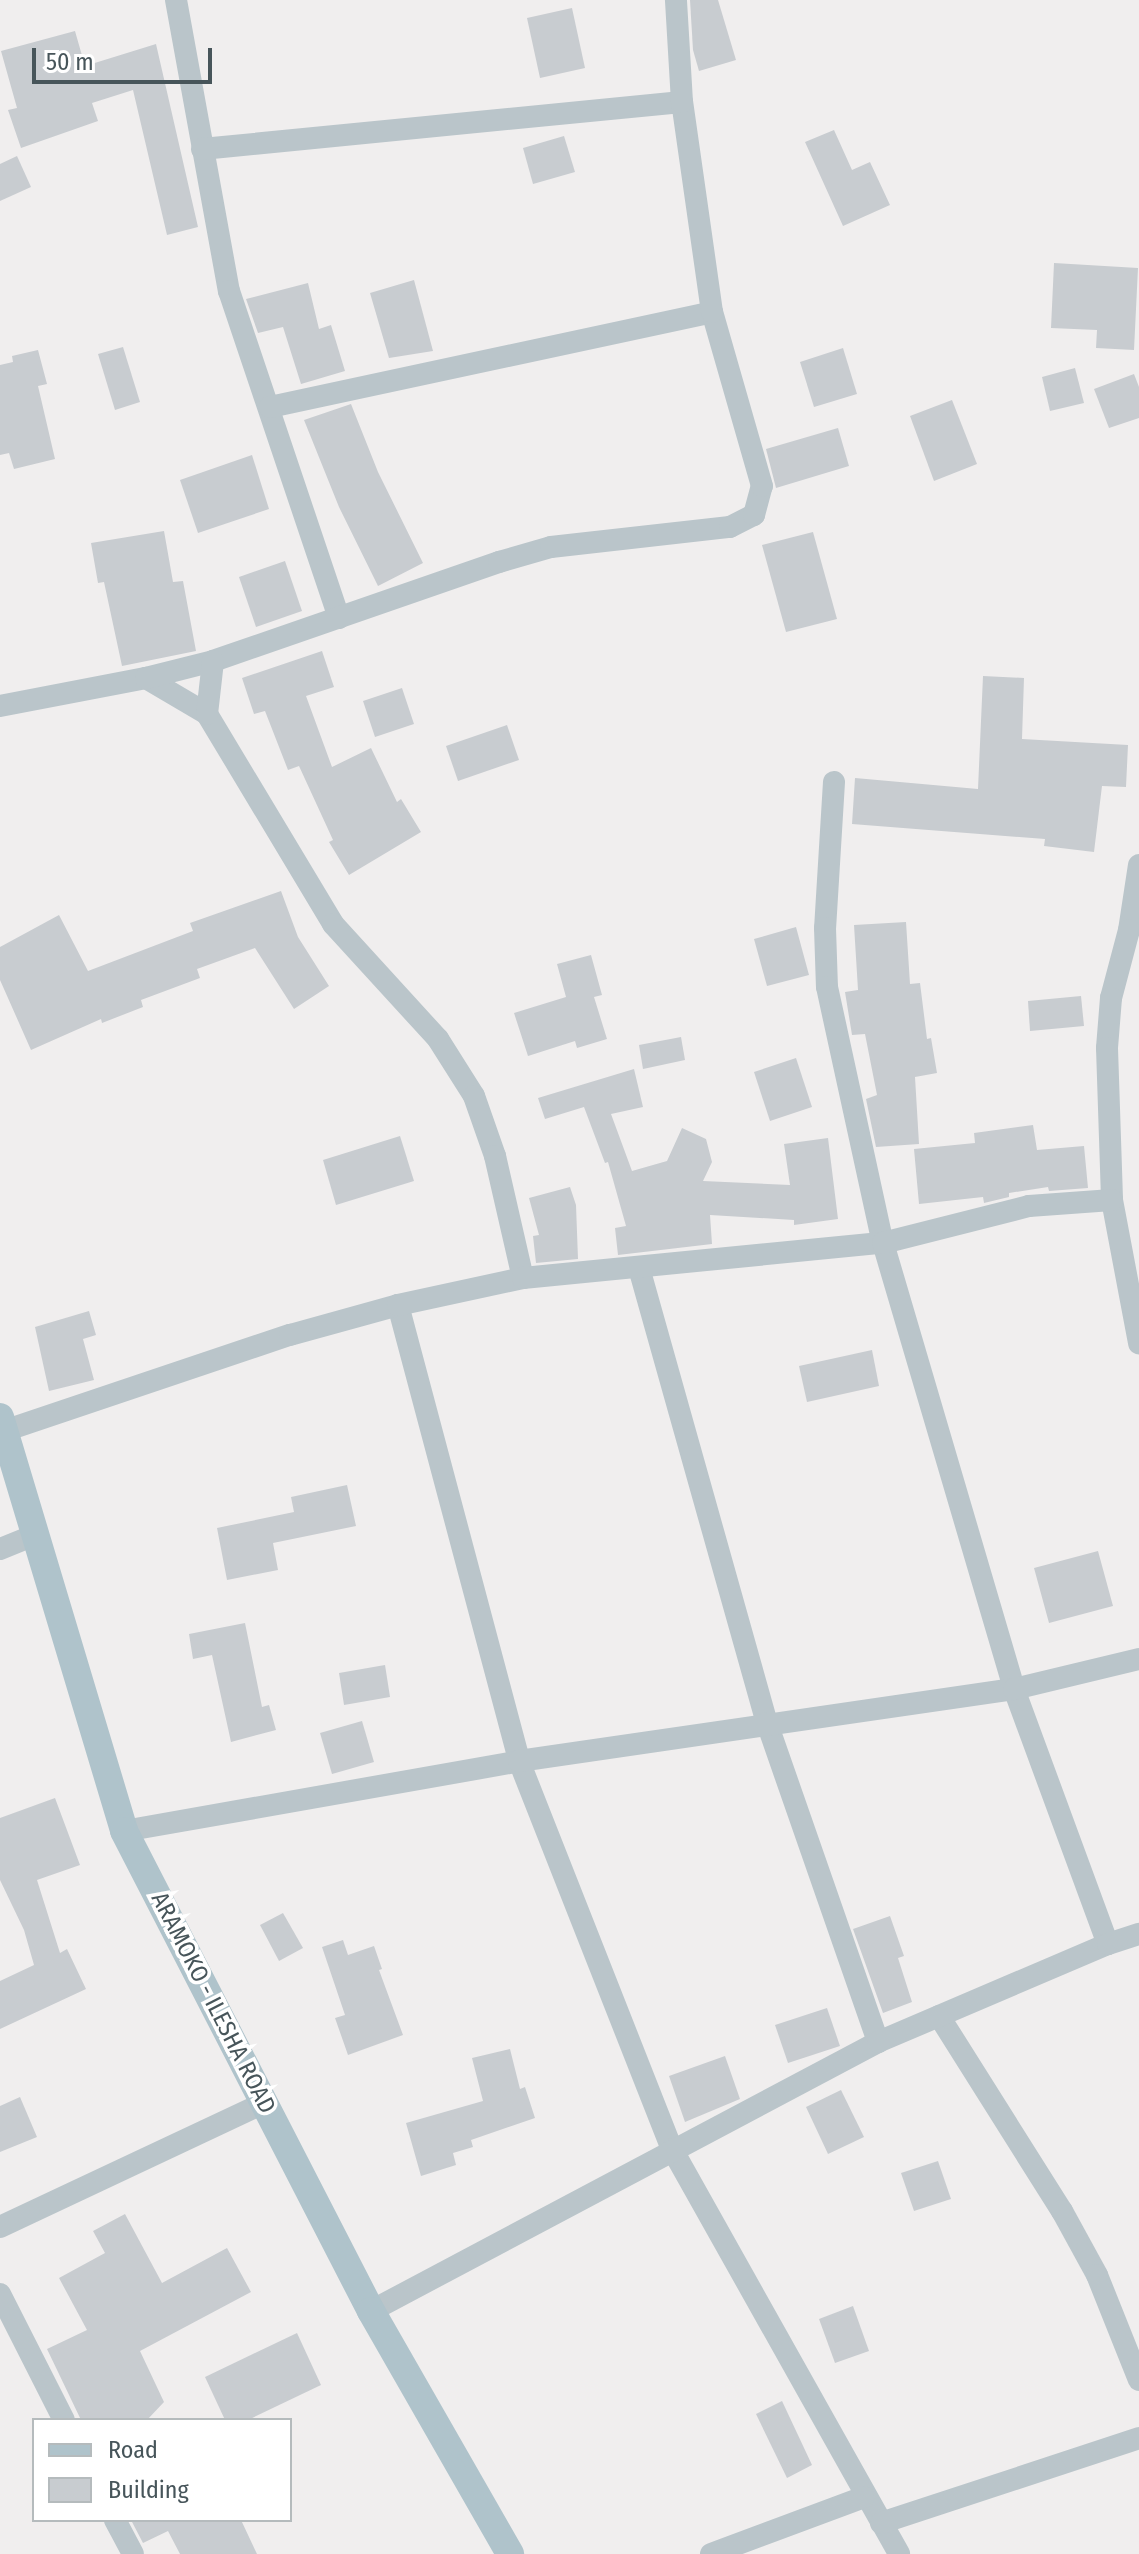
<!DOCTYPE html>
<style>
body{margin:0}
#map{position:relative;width:1139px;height:2554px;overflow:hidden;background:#f0eeee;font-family:"Fira Sans Condensed",sans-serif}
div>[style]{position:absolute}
.building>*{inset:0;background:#c8ccd0}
.minor>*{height:22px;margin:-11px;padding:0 11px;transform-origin:11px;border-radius:11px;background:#bac5ca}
.major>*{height:28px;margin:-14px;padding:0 14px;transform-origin:14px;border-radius:14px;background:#afc3cb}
span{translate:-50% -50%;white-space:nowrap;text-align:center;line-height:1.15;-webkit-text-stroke:7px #fff;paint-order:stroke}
.street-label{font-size:24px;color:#47555a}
.legend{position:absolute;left:32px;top:2418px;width:260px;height:104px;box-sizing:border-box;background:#fff;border:2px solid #b5bbbd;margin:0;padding:10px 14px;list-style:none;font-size:24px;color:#47555a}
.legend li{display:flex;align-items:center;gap:16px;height:40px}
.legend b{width:40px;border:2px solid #b5bbbd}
.scale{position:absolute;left:32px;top:48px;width:180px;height:36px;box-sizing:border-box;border:4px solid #47555a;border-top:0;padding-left:10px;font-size:24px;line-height:28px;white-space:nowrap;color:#47555a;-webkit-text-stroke:6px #fff;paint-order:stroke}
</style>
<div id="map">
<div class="building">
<div style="clip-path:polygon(690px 0,718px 0,736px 60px,699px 71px,693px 50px)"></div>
<div style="clip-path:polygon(572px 8px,585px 68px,540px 78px,527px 18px)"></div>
<div style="clip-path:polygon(75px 31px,85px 66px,156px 44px,198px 227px,167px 235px,133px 90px,92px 103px,98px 121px,21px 148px,8px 110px,17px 108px,1px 51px)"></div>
<div style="clip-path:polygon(834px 130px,852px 170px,870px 162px,890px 205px,843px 226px,805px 142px)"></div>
<div style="clip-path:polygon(564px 136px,575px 172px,533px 184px,523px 148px)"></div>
<div style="clip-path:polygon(17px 156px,31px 187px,0 201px,0 164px)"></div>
<div style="clip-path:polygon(1054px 263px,1138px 268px,1134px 350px,1096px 348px,1097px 330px,1051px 328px)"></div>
<div style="clip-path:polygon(414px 280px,433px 351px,389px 358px,370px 293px)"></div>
<div style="clip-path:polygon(308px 283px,319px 329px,331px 325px,345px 371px,301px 384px,283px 327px,258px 333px,246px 299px)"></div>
<div style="clip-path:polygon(123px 347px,140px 402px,115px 410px,98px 354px)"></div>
<div style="clip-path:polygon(843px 348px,857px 394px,814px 407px,800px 362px)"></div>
<div style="clip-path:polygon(38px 350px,47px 384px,38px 386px,55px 459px,14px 469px,9px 453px,0 455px,0 365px,13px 362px,12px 356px)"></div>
<div style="clip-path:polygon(1075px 368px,1084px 403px,1050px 411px,1042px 377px)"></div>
<div style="clip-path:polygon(1134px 374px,1139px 387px,1139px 418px,1109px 428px,1094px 389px)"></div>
<div style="clip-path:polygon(952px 400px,977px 464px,934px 481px,910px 416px)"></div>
<div style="clip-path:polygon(351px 404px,378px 472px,423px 563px,378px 586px,339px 507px,304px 420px)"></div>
<div style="clip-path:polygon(838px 428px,849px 466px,776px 488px,766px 449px)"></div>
<div style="clip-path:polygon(252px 455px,269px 509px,198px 533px,180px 480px)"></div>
<div style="clip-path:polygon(164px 531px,173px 582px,183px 581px,196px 651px,122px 666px,104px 582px,98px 583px,91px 543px)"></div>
<div style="clip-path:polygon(813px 532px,837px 619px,786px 632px,762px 545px)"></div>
<div style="clip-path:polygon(285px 561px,302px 611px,256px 627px,239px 577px)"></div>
<div style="clip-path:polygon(322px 651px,334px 687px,306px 696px,332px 767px,371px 748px,397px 802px,401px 799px,421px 832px,349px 875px,329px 842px,333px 840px,299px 766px,288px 770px,265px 711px,254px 714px,242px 678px)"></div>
<div style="clip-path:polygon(983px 676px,1024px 678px,1022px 739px,1128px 745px,1126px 787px,1102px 786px,1094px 852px,1044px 846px,1045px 839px,852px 824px,855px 778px,978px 789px)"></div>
<div style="clip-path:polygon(402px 688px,414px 724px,375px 737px,363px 701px)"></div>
<div style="clip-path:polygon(507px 725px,519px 760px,458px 781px,446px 746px)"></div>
<div style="clip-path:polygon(281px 891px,298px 937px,329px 986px,294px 1009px,255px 948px,197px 969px,200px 978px,141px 1000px,143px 1007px,102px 1023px,101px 1019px,31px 1050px,0 980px,0 947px,59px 915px,88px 971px,193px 931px,190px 923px)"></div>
<div style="clip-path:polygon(906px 922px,910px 984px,920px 983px,927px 1039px,931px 1038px,937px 1073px,915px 1077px,919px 1144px,876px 1147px,866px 1099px,877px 1095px,865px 1034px,852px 1035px,845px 992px,858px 990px,854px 925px)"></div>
<div style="clip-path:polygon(796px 927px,809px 975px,767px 986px,754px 939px)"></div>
<div style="clip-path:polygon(591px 955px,602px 995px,594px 997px,607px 1039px,577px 1048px,575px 1041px,528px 1056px,514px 1013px,566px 997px,557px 964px)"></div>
<div style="clip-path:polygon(1081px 996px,1084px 1026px,1030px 1031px,1028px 1001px)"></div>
<div style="clip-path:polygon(681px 1037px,685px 1060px,643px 1069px,639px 1045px)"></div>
<div style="clip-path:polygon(796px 1058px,812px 1107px,770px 1121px,754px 1072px)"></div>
<div style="clip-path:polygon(634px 1069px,643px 1107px,611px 1114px,632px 1171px,667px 1161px,682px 1128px,706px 1139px,712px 1162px,703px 1181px,790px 1185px,784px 1144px,828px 1138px,838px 1219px,794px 1225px,794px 1220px,710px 1215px,712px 1244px,618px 1255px,615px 1228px,626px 1226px,608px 1162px,605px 1163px,584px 1107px,545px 1119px,538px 1098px)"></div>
<div style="clip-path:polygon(1033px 1125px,1037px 1150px,1084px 1146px,1088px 1188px,1049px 1191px,1048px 1187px,1009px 1193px,1009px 1197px,984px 1203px,983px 1197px,919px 1204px,914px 1149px,975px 1143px,974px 1133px)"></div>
<div style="clip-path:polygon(400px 1136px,414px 1181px,336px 1205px,323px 1160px)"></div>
<div style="clip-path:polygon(570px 1187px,576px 1205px,578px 1259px,536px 1263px,533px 1236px,539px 1235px,529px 1198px)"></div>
<div style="clip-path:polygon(89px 1311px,96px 1335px,83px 1339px,94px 1380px,49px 1391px,35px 1327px)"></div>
<div style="clip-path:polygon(872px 1350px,879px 1386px,807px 1402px,799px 1366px)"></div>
<div style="clip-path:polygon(347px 1485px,356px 1526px,273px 1543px,278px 1570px,227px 1580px,217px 1528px,294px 1512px,291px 1497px)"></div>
<div style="clip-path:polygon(1098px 1551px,1113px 1606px,1049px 1623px,1034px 1568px)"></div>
<div style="clip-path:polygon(245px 1623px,262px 1707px,269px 1705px,276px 1730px,231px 1742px,212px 1655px,193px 1659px,189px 1634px)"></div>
<div style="clip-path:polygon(385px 1665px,390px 1697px,344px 1705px,339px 1673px)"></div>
<div style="clip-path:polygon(362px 1721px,374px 1762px,332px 1774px,320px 1733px)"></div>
<div style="clip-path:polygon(55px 1798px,80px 1865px,37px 1880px,60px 1953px,67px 1949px,86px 1989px,0 2029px,0 1981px,34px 1965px,24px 1930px,0 1880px,0 1818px)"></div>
<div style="clip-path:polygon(283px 1913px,303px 1948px,279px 1961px,260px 1925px)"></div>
<div style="clip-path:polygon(890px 1916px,904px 1956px,898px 1958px,912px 2002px,883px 2013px,853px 1929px)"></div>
<div style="clip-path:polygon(343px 1940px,348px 1955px,374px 1946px,382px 1969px,379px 1970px,403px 2035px,348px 2055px,335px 2018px,345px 2015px,322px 1947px)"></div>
<div style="clip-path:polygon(827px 2008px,840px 2046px,788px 2063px,775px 2025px)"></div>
<div style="clip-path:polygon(510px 2049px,520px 2089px,525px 2087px,535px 2118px,471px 2140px,473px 2147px,453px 2153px,456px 2165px,421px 2176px,406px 2123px,483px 2101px,472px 2058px)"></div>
<div style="clip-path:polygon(725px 2056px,740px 2099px,685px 2122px,669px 2076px)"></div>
<div style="clip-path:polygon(841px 2090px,864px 2137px,828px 2154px,806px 2107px)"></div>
<div style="clip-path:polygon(20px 2097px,37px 2137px,0 2152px,0 2106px)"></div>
<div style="clip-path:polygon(938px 2161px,951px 2199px,914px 2211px,901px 2173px)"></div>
<div style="clip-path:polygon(125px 2214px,162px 2283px,227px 2248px,251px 2292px,140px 2351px,164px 2402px,147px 2420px,81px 2420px,47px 2349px,87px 2330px,59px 2278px,105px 2253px,93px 2231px)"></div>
<div style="clip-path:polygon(853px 2306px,869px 2351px,835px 2363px,819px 2319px)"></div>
<div style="clip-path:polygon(297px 2333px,321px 2385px,248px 2420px,225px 2420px,205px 2377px)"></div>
<div style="clip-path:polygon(782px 2401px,812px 2465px,787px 2478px,756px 2414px)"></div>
<div style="clip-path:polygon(131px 2520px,241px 2520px,257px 2554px,180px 2554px,168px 2531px,143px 2543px)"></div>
</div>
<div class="minor">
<div style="left:176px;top:0;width:296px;rotate:79.7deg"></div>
<div style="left:229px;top:291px;width:345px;rotate:71.4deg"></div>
<div style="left:202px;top:149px;width:482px;rotate:-5.6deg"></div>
<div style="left:270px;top:407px;width:452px;rotate:-12.1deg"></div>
<div style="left:146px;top:678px;width:71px;rotate:30.5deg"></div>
<div style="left:207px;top:714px;width:245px;rotate:59deg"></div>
<div style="left:333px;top:924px;width:156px;rotate:47.6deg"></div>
<div style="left:438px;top:1039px;width:67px;rotate:57.7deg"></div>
<div style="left:474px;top:1096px;width:64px;rotate:70.7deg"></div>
<div style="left:495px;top:1156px;width:125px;rotate:77.1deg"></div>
<div style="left:0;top:706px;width:149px;rotate:-10.9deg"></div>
<div style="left:146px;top:678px;width:69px;rotate:-14.2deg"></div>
<div style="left:213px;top:661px;width:303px;rotate:-19.1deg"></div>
<div style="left:499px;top:562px;width:54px;rotate:-16.1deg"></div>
<div style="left:551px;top:547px;width:180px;rotate:-6.4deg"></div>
<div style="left:730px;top:527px;width:27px;rotate:-27deg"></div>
<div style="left:754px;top:515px;width:30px;rotate:-75deg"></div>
<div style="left:762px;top:486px;width:181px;rotate:-106deg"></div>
<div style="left:712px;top:312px;width:212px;rotate:-98.1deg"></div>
<div style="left:682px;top:102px;width:102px;rotate:-93.4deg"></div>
<div style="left:207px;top:714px;width:53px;rotate:-83.5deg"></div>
<div style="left:834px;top:782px;width:146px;rotate:93.5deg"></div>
<div style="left:825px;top:928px;width:59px;rotate:88.1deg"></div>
<div style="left:827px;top:987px;width:262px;rotate:77.7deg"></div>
<div style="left:883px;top:1243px;width:465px;rotate:73.6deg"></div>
<div style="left:1014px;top:1689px;width:272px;rotate:69.8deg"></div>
<div style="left:1139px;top:865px;width:66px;rotate:98.7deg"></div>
<div style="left:1129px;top:930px;width:70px;rotate:104.8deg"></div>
<div style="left:1111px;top:998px;width:50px;rotate:94.6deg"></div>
<div style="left:1107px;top:1048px;width:152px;rotate:88.1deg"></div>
<div style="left:1112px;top:1200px;width:146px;rotate:79.3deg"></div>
<div style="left:639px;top:1268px;width:473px;rotate:74.3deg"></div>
<div style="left:767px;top:1723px;width:338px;rotate:70.8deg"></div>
<div style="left:398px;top:1305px;width:472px;rotate:75.1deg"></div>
<div style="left:519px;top:1761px;width:417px;rotate:68.5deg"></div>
<div style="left:672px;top:2149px;width:464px;rotate:60.7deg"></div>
<div style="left:4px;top:1431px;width:302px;rotate:-18.6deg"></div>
<div style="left:290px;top:1335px;width:112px;rotate:-15.5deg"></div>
<div style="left:398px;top:1305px;width:128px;rotate:-12.2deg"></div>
<div style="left:523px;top:1278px;width:362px;rotate:-5.6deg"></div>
<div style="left:883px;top:1243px;width:151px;rotate:-14.2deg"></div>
<div style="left:1029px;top:1206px;width:83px;rotate:-4.1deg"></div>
<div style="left:0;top:1549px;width:37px;rotate:-22deg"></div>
<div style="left:124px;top:1831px;width:401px;rotate:-10deg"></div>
<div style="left:519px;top:1761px;width:500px;rotate:-8.28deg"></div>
<div style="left:1014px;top:1689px;width:129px;rotate:-13.5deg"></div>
<div style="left:939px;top:2016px;width:231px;rotate:57.8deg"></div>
<div style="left:1062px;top:2211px;width:73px;rotate:61.3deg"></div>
<div style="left:1097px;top:2275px;width:113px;rotate:68.2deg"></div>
<div style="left:0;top:2227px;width:292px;rotate:-25.2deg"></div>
<div style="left:0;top:2294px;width:141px;rotate:63.1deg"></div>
<div style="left:371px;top:2311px;width:574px;rotate:-27.95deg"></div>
<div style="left:878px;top:2042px;width:250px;rotate:-23.1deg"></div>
<div style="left:1108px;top:1944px;width:33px;rotate:-18deg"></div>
<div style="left:115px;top:2520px;width:38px;rotate:62deg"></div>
<div style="left:881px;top:2523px;width:272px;rotate:-18.2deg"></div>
<div style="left:711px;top:2554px;width:163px;rotate:-20.4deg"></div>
</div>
<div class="major">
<div style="left:0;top:1417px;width:432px;rotate:73.3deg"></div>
<div style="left:124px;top:1831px;width:540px;rotate:62.77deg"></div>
<div style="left:371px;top:2311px;width:280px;rotate:60.2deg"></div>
</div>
<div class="street-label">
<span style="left:213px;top:2003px;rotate:63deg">ARAMOKO - ILESHA ROAD</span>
</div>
<ul class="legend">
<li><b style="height:10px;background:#afc3cb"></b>Road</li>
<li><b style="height:22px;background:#c8ccd0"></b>Building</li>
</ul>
<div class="scale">50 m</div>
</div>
